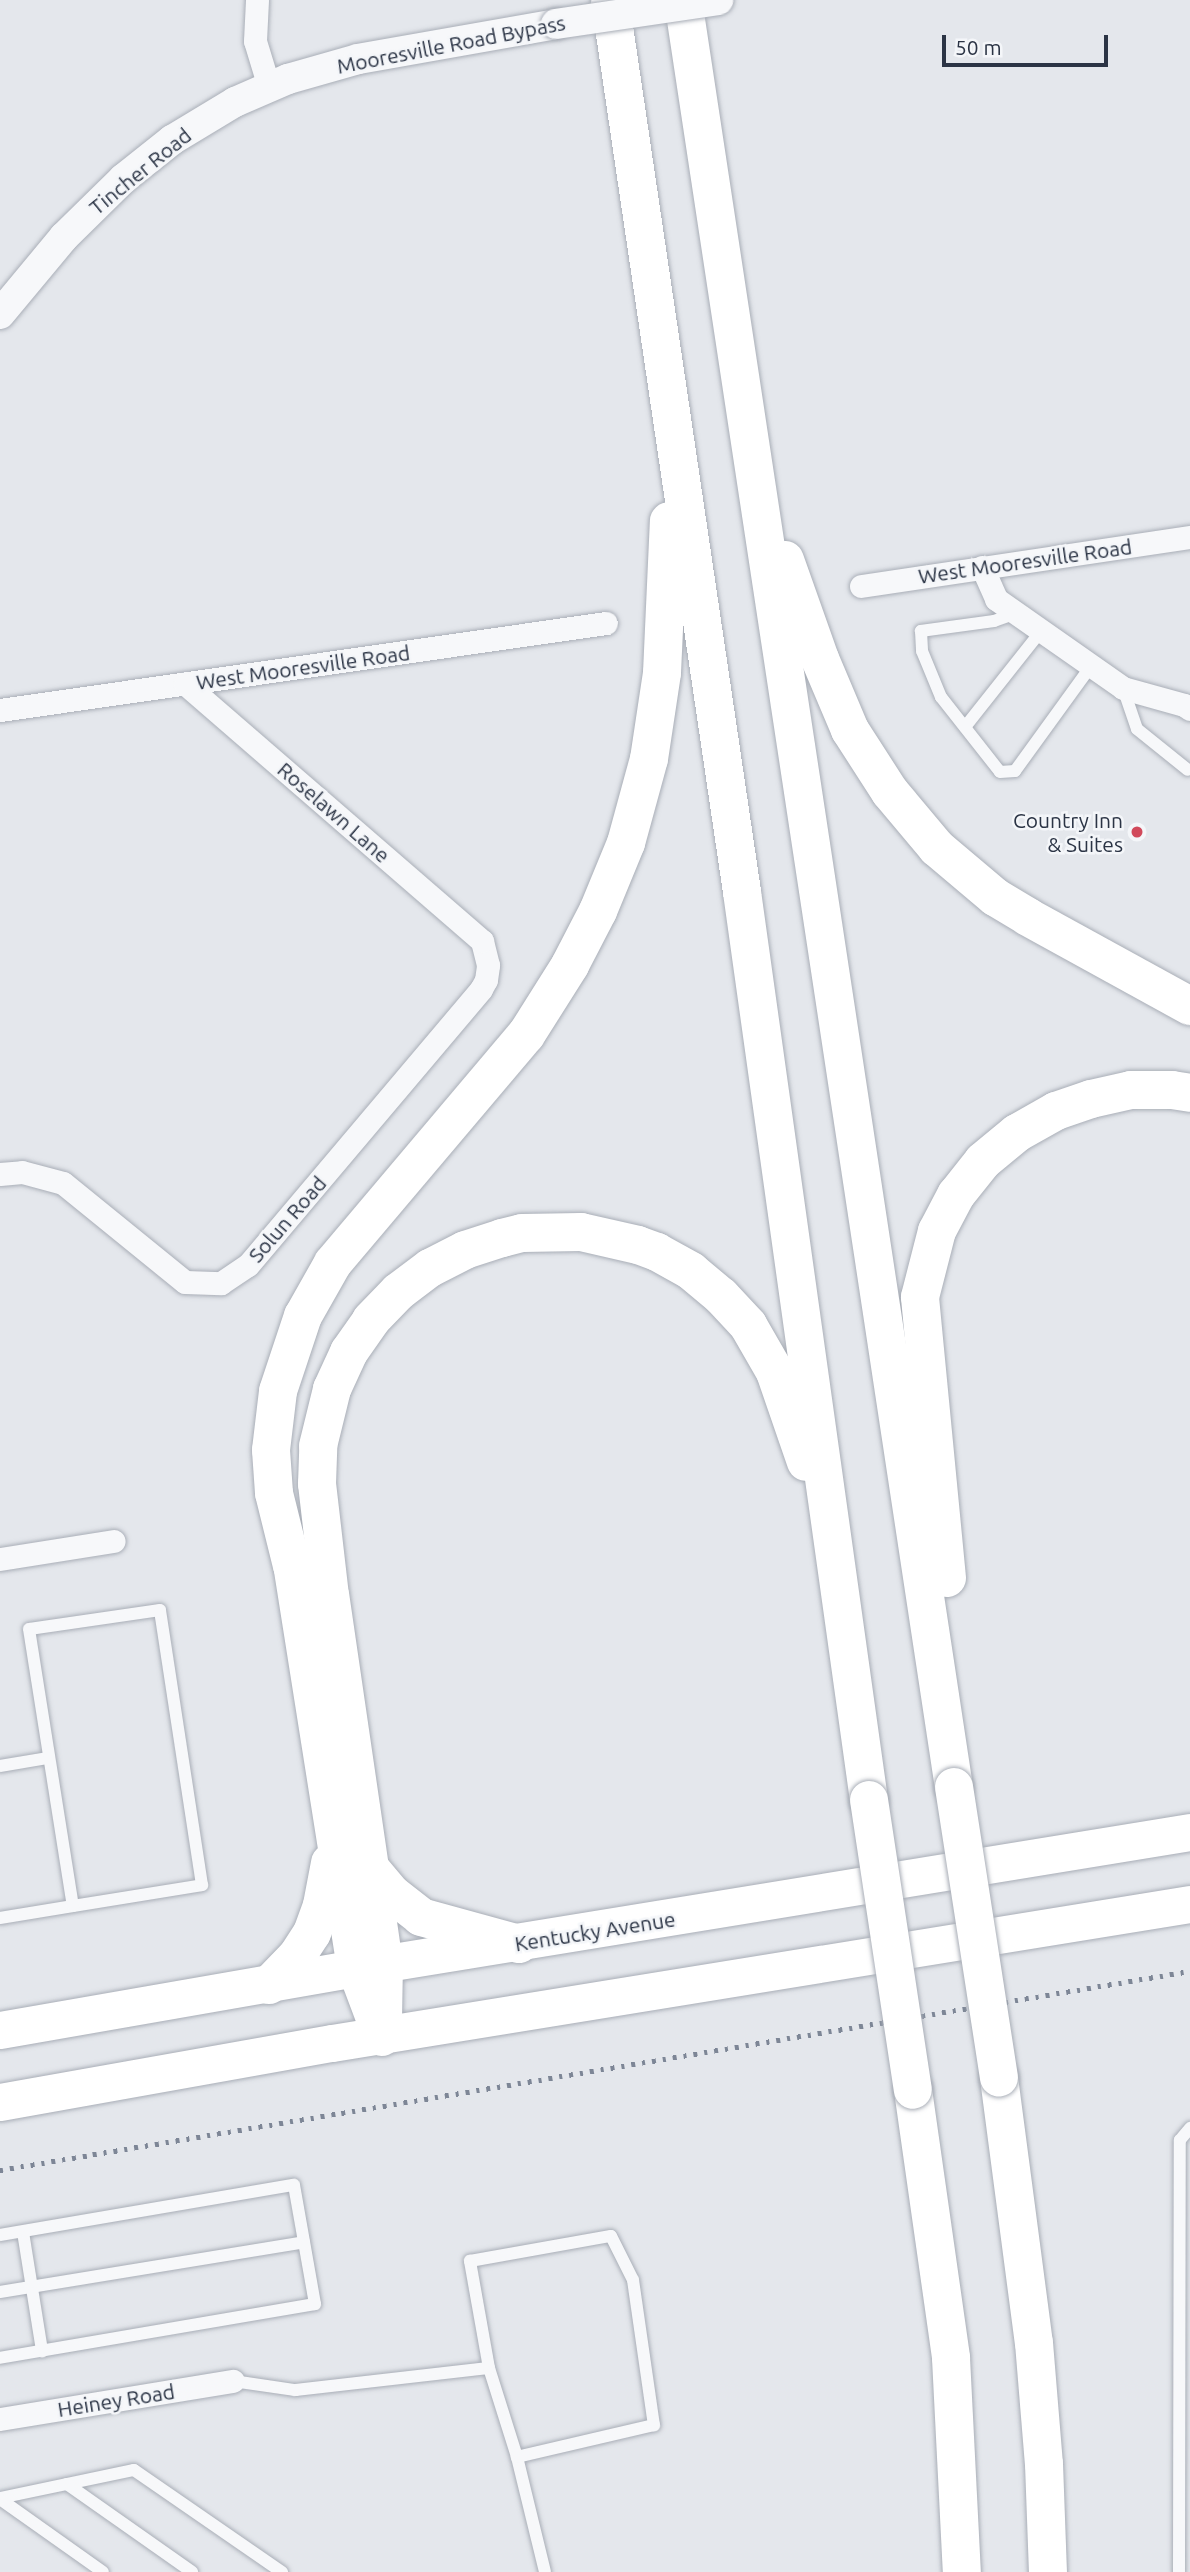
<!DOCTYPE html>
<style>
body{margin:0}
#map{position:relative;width:1190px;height:2572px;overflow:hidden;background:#e4e7ec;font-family:Ubuntu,sans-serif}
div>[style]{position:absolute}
.roads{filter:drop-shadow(0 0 2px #a9aeb7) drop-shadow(0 0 2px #a9aeb7)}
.service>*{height:12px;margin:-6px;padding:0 6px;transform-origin:6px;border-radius:6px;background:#f7f8fa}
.minor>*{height:23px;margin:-11.5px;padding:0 11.5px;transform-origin:11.5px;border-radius:11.5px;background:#f7f8fa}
.tertiary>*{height:30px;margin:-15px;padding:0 15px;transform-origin:15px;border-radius:15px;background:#f7f8fa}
.primary>*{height:37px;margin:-18.5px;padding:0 18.5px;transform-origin:18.5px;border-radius:18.5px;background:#fff}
.motorway>*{height:38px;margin:-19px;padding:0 19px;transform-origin:19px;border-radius:19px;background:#fff}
.rail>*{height:5px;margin-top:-2.5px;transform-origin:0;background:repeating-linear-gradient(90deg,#7d8696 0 3.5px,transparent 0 10.5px)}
.bridges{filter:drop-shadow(0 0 2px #a9aeb7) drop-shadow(0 0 2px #a9aeb7)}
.tertiary-bridge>*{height:30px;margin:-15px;padding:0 15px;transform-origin:15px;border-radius:15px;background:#f7f8fa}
.motorway-bridge>*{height:38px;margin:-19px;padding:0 19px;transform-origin:19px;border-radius:19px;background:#fff}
.dots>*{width:19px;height:19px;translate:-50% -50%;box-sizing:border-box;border:4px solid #f4f6f9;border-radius:50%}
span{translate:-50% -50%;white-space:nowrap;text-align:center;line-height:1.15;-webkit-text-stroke:5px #f4f6f9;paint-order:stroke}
.street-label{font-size:21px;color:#2b3445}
.poi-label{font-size:21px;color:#2b3445}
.right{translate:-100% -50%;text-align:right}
.scale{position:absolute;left:942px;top:35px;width:166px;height:32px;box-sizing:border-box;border:4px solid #2b3445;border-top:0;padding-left:9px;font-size:21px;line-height:24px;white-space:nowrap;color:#2b3445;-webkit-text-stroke:5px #f4f6f9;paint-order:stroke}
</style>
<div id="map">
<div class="roads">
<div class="service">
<div style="left:1016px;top:613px;width:23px;rotate:160deg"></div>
<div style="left:994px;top:621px;width:74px;rotate:172.2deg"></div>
<div style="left:921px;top:631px;width:20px;rotate:87deg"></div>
<div style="left:922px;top:651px;width:50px;rotate:67.6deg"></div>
<div style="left:941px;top:697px;width:95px;rotate:51.8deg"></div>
<div style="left:1000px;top:772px;width:15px;rotate:-4deg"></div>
<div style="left:1015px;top:771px;width:130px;rotate:-54.1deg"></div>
<div style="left:1123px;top:688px;width:43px;rotate:71.1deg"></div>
<div style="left:1137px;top:729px;width:65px;rotate:38.8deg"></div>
<div style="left:965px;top:727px;width:122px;rotate:-51.6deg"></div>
<div style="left:0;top:1766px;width:49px;rotate:-9.5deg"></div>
<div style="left:0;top:1918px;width:74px;rotate:-9.3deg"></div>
<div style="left:73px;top:1906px;width:131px;rotate:-9.2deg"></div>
<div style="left:202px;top:1885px;width:278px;rotate:-98.7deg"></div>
<div style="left:160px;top:1610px;width:132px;rotate:171.7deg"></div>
<div style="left:29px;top:1629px;width:280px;rotate:81deg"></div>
<div style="left:23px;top:2232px;width:121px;rotate:80.9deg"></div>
<div style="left:0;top:2235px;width:298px;rotate:-9.7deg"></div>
<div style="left:294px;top:2185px;width:121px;rotate:80deg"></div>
<div style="left:315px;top:2304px;width:320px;rotate:170.3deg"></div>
<div style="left:0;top:2292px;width:308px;rotate:-9.3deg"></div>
<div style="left:489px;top:2368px;width:93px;rotate:72.5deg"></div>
<div style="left:517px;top:2457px;width:118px;rotate:76.3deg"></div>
<div style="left:233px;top:2381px;width:63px;rotate:8.3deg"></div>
<div style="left:295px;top:2390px;width:195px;rotate:-6.5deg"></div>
<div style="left:489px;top:2368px;width:109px;rotate:-100.1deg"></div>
<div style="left:470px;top:2261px;width:143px;rotate:-10.1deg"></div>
<div style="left:611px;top:2236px;width:49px;rotate:63.4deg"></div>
<div style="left:633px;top:2280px;width:147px;rotate:81.8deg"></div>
<div style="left:654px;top:2425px;width:141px;rotate:166.9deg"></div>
<div style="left:67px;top:2484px;width:153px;rotate:35.1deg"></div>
<div style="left:0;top:2498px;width:137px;rotate:-11.8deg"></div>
<div style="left:134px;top:2470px;width:180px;rotate:34.6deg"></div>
<div style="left:0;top:2499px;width:126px;rotate:35.3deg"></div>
<div style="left:1179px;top:2572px;width:432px;rotate:-89.9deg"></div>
<div style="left:1180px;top:2140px;width:16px;rotate:-50deg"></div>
</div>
<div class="minor">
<div style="left:257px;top:0;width:41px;rotate:92.8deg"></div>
<div style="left:255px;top:41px;width:48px;rotate:73.1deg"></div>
<div style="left:982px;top:567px;width:35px;rotate:66deg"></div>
<div style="left:996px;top:599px;width:155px;rotate:35deg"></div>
<div style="left:1123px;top:688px;width:63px;rotate:15.6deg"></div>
<div style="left:1184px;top:705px;width:7px;rotate:34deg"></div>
<div style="left:861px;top:586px;width:333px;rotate:-8.5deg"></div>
<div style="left:0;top:710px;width:612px;rotate:-8.17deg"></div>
<div style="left:0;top:1174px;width:22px;rotate:-5deg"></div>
<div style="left:22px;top:1172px;width:42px;rotate:15deg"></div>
<div style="left:63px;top:1183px;width:157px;rotate:39.1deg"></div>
<div style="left:185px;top:1282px;width:36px;rotate:2deg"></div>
<div style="left:221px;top:1283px;width:32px;rotate:-34deg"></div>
<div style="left:248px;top:1265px;width:361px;rotate:-49.8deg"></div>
<div style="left:481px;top:989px;width:10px;rotate:-61deg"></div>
<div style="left:486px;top:980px;width:15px;rotate:-82deg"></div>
<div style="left:488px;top:965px;width:25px;rotate:-104deg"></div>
<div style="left:482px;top:941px;width:393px;rotate:-139.1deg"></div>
<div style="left:0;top:1559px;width:115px;rotate:-9deg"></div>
<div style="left:0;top:2419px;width:236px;rotate:-9.3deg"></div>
</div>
<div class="tertiary">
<div style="left:0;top:314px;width:100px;rotate:-50.3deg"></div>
<div style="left:64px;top:237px;width:83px;rotate:-44.5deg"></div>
<div style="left:123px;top:179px;width:63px;rotate:-38.5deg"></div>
<div style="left:172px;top:140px;width:74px;rotate:-31.1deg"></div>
<div style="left:235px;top:102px;width:58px;rotate:-23.5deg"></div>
<div style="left:288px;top:79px;width:73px;rotate:-15.9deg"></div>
<div style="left:358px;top:59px;width:201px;rotate:-10deg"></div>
</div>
<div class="primary">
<div style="left:0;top:2030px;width:361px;rotate:-9.9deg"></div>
<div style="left:356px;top:1968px;width:845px;rotate:-9.26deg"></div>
<div style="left:0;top:2102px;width:337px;rotate:-10.1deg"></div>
<div style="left:332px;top:2043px;width:869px;rotate:-9.2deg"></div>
</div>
<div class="motorway">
<div style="left:610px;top:0;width:902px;rotate:81.58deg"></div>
<div style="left:742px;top:892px;width:917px;rotate:82.04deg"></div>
<div style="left:683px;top:0;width:1807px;rotate:81.38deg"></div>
<div style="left:785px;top:560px;width:105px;rotate:70.5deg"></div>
<div style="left:820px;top:659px;width:77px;rotate:67.1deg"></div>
<div style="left:850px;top:730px;width:74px;rotate:57.2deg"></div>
<div style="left:890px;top:792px;width:73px;rotate:50deg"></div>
<div style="left:937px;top:848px;width:76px;rotate:40.2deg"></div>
<div style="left:995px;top:897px;width:39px;rotate:31deg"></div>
<div style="left:1028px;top:917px;width:185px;rotate:28.8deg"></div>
<div style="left:947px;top:1578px;width:282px;rotate:-95.5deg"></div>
<div style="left:920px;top:1297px;width:68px;rotate:-75.6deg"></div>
<div style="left:937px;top:1231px;width:41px;rotate:-62.2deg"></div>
<div style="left:956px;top:1195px;width:43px;rotate:-51.5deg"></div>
<div style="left:983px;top:1161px;width:44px;rotate:-39.5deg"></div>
<div style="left:1017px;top:1133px;width:45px;rotate:-29.4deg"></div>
<div style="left:1056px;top:1111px;width:37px;rotate:-19deg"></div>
<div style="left:1091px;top:1099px;width:41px;rotate:-12.7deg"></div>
<div style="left:1131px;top:1090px;width:41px"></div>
<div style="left:1172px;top:1090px;width:18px;rotate:9deg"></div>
<div style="left:370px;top:1868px;width:34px;rotate:50deg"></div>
<div style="left:392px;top:1894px;width:37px;rotate:38deg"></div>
<div style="left:421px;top:1917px;width:102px;rotate:15.4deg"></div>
<div style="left:269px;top:1985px;width:40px;rotate:-46deg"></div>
<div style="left:297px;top:1956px;width:27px;rotate:-57deg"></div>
<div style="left:312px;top:1933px;width:30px;rotate:-70deg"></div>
<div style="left:322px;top:1905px;width:43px;rotate:-79.2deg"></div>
<div style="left:383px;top:2020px;width:56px;rotate:-89deg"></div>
<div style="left:384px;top:1964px;width:372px;rotate:-98.3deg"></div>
<div style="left:330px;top:1596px;width:113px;rotate:-96.6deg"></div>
<div style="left:317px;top:1484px;width:38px;rotate:-88deg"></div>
<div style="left:318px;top:1446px;width:59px;rotate:-76.2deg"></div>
<div style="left:332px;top:1389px;width:41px;rotate:-65.3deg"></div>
<div style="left:349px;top:1352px;width:39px;rotate:-55deg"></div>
<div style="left:371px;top:1320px;width:39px;rotate:-46deg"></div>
<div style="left:398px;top:1292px;width:40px;rotate:-37deg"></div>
<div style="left:430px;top:1268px;width:39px;rotate:-27deg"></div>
<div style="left:465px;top:1250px;width:39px;rotate:-18deg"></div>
<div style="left:502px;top:1238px;width:21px;rotate:-14deg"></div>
<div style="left:522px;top:1233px;width:59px;rotate:-1deg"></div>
<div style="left:581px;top:1232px;width:58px;rotate:12.8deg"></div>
<div style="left:638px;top:1245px;width:20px;rotate:20deg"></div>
<div style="left:657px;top:1252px;width:39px;rotate:29deg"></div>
<div style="left:691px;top:1271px;width:39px;rotate:40deg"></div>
<div style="left:721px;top:1296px;width:40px;rotate:47deg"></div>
<div style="left:748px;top:1325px;width:54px;rotate:60.1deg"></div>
<div style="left:775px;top:1372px;width:95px;rotate:71deg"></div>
<div style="left:382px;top:2037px;width:74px;rotate:-110.6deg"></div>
<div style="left:356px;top:1968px;width:407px;rotate:-99deg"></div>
<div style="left:292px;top:1566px;width:75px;rotate:-103.9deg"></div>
<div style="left:274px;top:1493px;width:43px;rotate:-94deg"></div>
<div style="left:271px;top:1450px;width:59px;rotate:-83.2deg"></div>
<div style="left:278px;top:1391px;width:79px;rotate:-71.6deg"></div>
<div style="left:303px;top:1316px;width:61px;rotate:-60.5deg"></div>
<div style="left:333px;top:1263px;width:299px;rotate:-49.8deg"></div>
<div style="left:526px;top:1035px;width:83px;rotate:-57.8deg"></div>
<div style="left:570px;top:965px;width:61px;rotate:-62.6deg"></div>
<div style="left:598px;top:911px;width:74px;rotate:-67.6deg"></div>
<div style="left:626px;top:843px;width:87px;rotate:-74.7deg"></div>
<div style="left:649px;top:759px;width:87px;rotate:-81.4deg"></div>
<div style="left:662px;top:673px;width:152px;rotate:-87.4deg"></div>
<div style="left:999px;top:2078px;width:267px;rotate:82.5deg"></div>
<div style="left:1034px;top:2343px;width:121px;rotate:85.3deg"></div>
<div style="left:1044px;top:2464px;width:108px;rotate:87.9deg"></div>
<div style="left:913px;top:2090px;width:271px;rotate:81.9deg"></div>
<div style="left:951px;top:2358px;width:214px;rotate:87.1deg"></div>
</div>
</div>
<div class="rail">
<div style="left:0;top:2170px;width:1207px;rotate:-9.49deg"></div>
</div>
<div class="bridges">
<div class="tertiary-bridge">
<div style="left:556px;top:24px;width:164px;rotate:-8.4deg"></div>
</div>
<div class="motorway-bridge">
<div style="left:954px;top:1787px;width:294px;rotate:81.2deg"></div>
<div style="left:869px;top:1800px;width:293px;rotate:81.4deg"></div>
</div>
</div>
<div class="dots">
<div style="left:1137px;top:832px;background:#d1495b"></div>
</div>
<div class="street-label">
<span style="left:451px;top:44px;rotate:-11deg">Mooresville Road Bypass</span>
<span style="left:140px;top:171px;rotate:-39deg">Tincher Road</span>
<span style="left:1025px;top:561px;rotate:-8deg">West Mooresville Road</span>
<span style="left:303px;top:667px;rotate:-8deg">West Mooresville Road</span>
<span style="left:334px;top:812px;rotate:41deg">Roselawn Lane</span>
<span style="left:287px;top:1219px;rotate:-49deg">Solun Road</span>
<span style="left:595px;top:1931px;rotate:-9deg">Kentucky Avenue</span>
<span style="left:116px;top:2400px;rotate:-9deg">Heiney Road</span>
</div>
<div class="poi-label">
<span class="right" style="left:1123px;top:832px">Country Inn<br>&amp; Suites</span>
</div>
<div class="scale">50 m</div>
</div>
